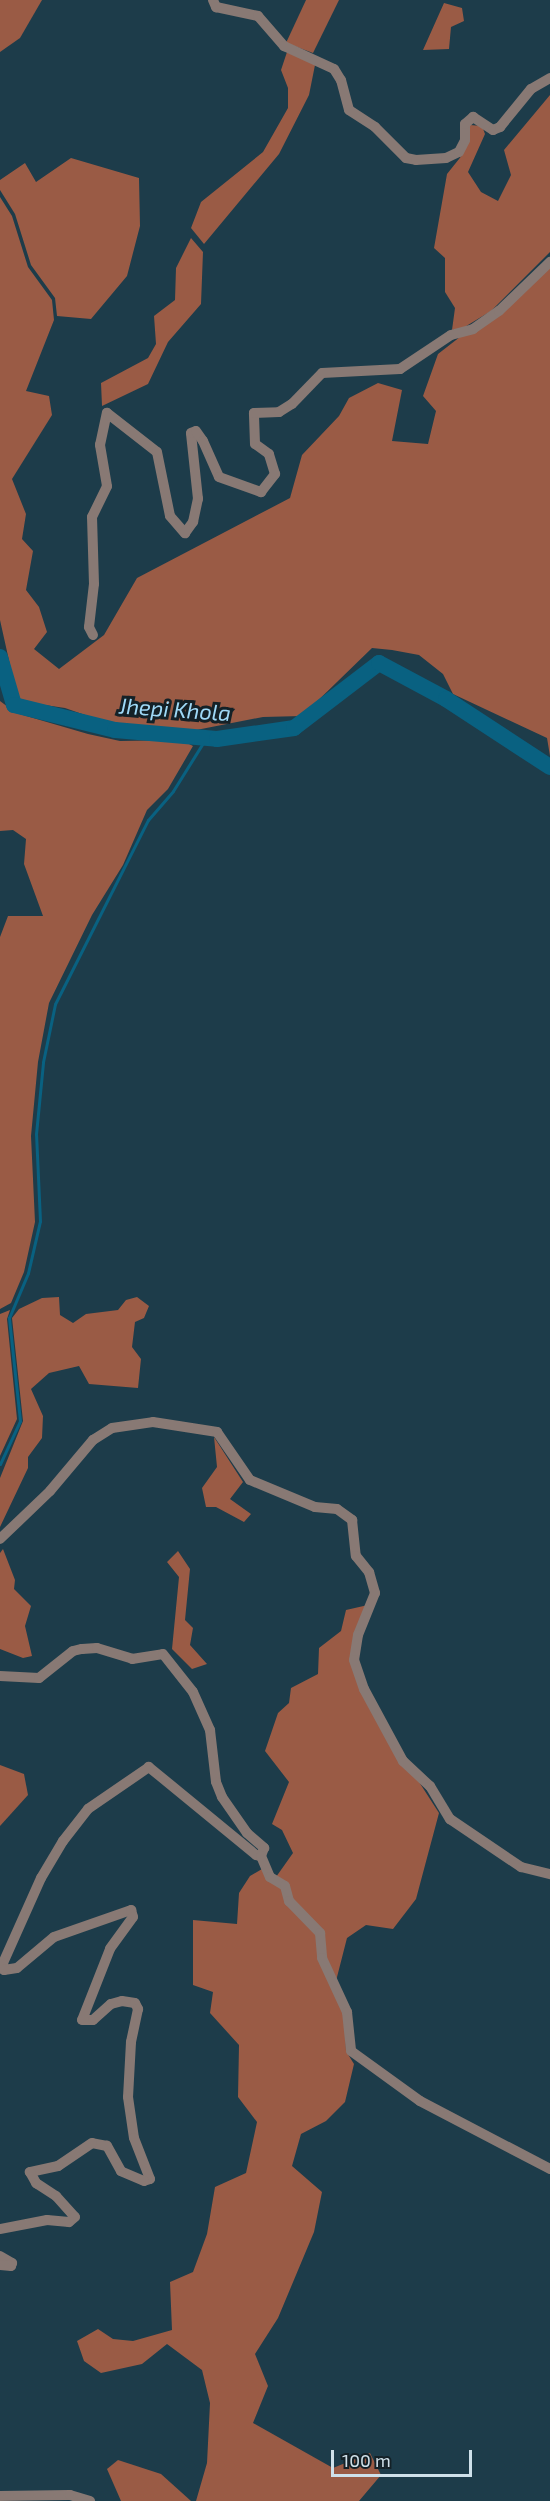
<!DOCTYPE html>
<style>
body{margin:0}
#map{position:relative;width:550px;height:2501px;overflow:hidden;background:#1d3c4a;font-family:"Exo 2",sans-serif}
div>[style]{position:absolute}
.forest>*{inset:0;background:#9a5b45}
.stream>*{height:3px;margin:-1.5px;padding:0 1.5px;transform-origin:1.5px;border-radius:1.5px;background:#096181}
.river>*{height:16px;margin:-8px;padding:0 8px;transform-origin:8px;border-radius:8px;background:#096181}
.minor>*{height:10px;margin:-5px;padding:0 5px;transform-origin:5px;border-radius:5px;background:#887974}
span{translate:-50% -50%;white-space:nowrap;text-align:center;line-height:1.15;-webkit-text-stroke:6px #142127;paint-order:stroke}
.water-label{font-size:22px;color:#9fd9f7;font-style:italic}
.scale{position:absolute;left:331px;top:2450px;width:141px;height:27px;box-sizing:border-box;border:3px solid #cfe1ea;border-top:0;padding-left:8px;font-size:18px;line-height:21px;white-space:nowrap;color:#cfe1ea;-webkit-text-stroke:4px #142127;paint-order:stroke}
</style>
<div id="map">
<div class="forest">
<div style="clip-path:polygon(0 0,42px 0,20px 38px,0 52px)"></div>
<div style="clip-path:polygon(306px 0,339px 0,313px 53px,286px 43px)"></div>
<div style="clip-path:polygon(444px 3px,462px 8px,464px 21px,451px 27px,449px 49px,423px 50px)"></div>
<div style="clip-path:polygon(288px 49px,315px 65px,309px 95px,279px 154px,204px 244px,191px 228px,201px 202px,263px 152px,288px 108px,288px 88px,281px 70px)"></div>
<div style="clip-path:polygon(550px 95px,550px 252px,491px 311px,463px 328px,452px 330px,455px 308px,445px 292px,445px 258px,434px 248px,447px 174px,463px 154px,470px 125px,482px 126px,485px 134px,468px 172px,481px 192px,498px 201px,511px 175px,504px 150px)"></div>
<div style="clip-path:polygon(71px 158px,139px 178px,140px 226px,127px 276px,91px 319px,57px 316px,55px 298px,31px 265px,15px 214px,0 190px,0 180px,25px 163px,36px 182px)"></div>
<div style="clip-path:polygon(0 197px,12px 216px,28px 267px,52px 300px,54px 320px,26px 391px,49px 396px,52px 415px,12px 479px,26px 514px,22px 539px,33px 551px,26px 590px,39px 607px,47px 632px,34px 649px,59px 669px,104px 635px,137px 578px,290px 498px,302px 455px,339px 416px,349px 398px,378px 383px,402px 390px,392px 441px,428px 444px,436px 411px,423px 396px,438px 354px,550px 267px,550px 756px,547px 738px,453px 694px,443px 674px,419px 655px,392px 650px,372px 648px,302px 716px,263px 717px,181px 733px,111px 724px,65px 708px,18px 701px,0 620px)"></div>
<div style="clip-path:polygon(191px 238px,203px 252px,201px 304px,168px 342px,148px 384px,102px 406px,101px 383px,148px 358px,156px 344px,154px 316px,175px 300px,176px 268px)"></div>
<div style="clip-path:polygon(0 701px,16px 713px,88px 734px,120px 741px,181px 740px,193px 746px,168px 789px,147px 810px,123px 865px,92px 915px,49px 1003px,38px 1062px,31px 1136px,35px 1222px,24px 1272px,11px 1303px,0 1309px,0 937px,8px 916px,43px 916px,24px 864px,26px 839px,13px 830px,0 831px)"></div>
<div style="clip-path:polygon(59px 1297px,60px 1315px,73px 1323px,86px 1314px,118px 1310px,126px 1300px,137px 1297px,149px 1306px,144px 1318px,135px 1322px,132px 1347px,141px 1359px,138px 1388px,89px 1384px,79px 1366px,49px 1373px,31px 1389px,43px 1416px,42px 1438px,28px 1457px,28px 1468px,0 1527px,0 1478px,23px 1421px,12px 1318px,19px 1309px,42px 1298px)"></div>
<div style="clip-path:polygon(10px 1310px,7px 1319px,17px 1419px,0 1456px,0 1314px)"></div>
<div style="clip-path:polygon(214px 1437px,243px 1482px,230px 1499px,251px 1514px,244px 1522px,216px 1507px,206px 1507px,202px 1488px,217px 1467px)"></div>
<div style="clip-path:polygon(3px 1549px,15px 1580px,14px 1589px,31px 1606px,25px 1626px,32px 1656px,23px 1658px,0 1649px,0 1553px)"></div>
<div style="clip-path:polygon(178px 1551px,190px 1569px,185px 1620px,193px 1628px,190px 1645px,207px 1664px,192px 1669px,172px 1649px,179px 1577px,167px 1562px)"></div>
<div style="clip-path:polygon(368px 1605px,352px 1648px,365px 1698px,439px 1813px,416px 1899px,393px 1929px,366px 1925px,347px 1938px,336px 1981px,325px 1959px,322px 1932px,291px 1901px,276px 1877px,293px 1853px,282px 1830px,272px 1824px,289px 1782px,265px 1751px,278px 1713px,289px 1703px,291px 1688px,318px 1674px,319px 1648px,341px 1631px,346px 1610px)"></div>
<div style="clip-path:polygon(0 1765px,24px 1774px,28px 1795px,0 1826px)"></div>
<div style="clip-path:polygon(262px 1869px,282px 1888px,316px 1934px,345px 2017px,346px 2051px,354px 2064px,345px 2102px,326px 2121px,301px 2134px,292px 2166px,322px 2192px,314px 2232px,278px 2318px,255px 2354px,268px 2386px,253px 2423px,333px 2468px,370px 2453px,381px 2475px,359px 2501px,196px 2501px,207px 2463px,210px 2403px,202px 2370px,167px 2344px,142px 2364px,101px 2373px,84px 2361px,77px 2341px,98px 2329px,113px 2339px,133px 2341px,172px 2330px,170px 2282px,193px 2272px,207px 2234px,215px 2187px,246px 2173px,257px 2122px,238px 2097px,239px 2045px,210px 2013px,213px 1992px,193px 1985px,193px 1920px,237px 1924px,239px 1893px,250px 1876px)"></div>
<div style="clip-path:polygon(118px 2460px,161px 2474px,191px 2501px,121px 2501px,107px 2469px)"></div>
</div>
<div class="stream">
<div style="left:0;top:1464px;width:47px;rotate:-65.1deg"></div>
<div style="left:20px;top:1421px;width:104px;rotate:-96.1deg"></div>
<div style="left:9px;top:1318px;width:49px;rotate:-67.1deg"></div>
<div style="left:28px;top:1273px;width:53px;rotate:-77deg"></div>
<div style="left:40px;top:1221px;width:87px;rotate:-92.6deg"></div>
<div style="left:36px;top:1134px;width:72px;rotate:-84.4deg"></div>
<div style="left:43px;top:1062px;width:59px;rotate:-78.3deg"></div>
<div style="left:55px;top:1004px;width:206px;rotate:-63.2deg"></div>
<div style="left:148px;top:820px;width:38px;rotate:-49deg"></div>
<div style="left:173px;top:791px;width:62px;rotate:-58.1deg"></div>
</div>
<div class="river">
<div style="left:0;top:657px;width:50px;rotate:73.7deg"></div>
<div style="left:14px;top:705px;width:104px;rotate:13.9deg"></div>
<div style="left:115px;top:730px;width:102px;rotate:5deg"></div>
<div style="left:217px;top:739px;width:78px;rotate:-8.1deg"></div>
<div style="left:294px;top:728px;width:107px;rotate:-37.4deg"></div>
<div style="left:379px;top:663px;width:76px;rotate:28.2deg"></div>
<div style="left:446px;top:699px;width:124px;rotate:33.2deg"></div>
</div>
<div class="minor">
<div style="left:213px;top:0;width:8px;rotate:67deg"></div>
<div style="left:216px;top:7px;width:43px;rotate:12.1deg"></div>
<div style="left:258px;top:16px;width:40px;rotate:49deg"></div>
<div style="left:284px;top:46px;width:55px;rotate:24.7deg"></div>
<div style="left:334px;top:69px;width:13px;rotate:58deg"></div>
<div style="left:341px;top:80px;width:31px;rotate:75deg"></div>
<div style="left:349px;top:110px;width:31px;rotate:33deg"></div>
<div style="left:375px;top:127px;width:44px;rotate:45deg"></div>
<div style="left:406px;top:158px;width:10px;rotate:11deg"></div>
<div style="left:416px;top:160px;width:30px;rotate:-4deg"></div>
<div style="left:446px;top:158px;width:14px;rotate:-25deg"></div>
<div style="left:459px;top:152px;width:13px;rotate:-63deg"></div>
<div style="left:465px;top:140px;width:16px;rotate:-90deg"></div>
<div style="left:465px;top:124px;width:11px;rotate:-41deg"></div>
<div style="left:473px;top:117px;width:24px;rotate:33deg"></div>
<div style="left:493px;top:130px;width:8px;rotate:-23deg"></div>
<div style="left:500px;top:127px;width:49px;rotate:-50.8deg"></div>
<div style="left:531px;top:89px;width:22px;rotate:-30deg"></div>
<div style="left:93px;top:635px;width:9px;rotate:-117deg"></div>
<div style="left:89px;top:627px;width:43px;rotate:-83.4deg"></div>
<div style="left:94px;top:584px;width:67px;rotate:-91.7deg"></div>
<div style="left:92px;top:517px;width:34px;rotate:-64deg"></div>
<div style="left:107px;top:486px;width:42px;rotate:-99.7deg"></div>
<div style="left:100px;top:445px;width:33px;rotate:-78deg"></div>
<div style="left:107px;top:413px;width:63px;rotate:38deg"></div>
<div style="left:157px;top:452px;width:65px;rotate:78.5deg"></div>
<div style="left:170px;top:516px;width:23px;rotate:49deg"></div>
<div style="left:185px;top:533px;width:14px;rotate:-54deg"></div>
<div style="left:193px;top:522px;width:24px;rotate:-78deg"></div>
<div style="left:198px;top:499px;width:66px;rotate:-96.1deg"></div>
<div style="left:191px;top:433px;width:5px;rotate:-22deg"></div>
<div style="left:196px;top:431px;width:12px;rotate:55deg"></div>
<div style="left:203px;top:441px;width:39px;rotate:66deg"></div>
<div style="left:219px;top:477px;width:45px;rotate:19.7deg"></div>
<div style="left:261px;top:492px;width:23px;rotate:-52deg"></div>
<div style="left:275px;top:474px;width:21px;rotate:-107deg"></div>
<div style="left:269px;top:454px;width:17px;rotate:-144deg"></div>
<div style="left:255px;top:444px;width:31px;rotate:-92deg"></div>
<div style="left:254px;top:413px;width:25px;rotate:-2deg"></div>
<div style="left:279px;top:412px;width:15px;rotate:-32deg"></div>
<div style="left:292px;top:404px;width:43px;rotate:-45.9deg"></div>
<div style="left:322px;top:373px;width:78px;rotate:-2.9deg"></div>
<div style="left:400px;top:369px;width:61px;rotate:-33.7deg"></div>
<div style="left:451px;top:335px;width:23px;rotate:-15deg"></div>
<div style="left:473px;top:329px;width:32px;rotate:-35deg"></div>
<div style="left:499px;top:311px;width:71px;rotate:-43.9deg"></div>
<div style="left:0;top:1539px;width:69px;rotate:-43.8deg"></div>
<div style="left:50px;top:1491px;width:67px;rotate:-49.9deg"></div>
<div style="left:93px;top:1440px;width:22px;rotate:-32deg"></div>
<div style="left:112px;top:1428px;width:41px;rotate:-8.3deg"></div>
<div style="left:153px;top:1422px;width:65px;rotate:8.9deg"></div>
<div style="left:217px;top:1432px;width:58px;rotate:55.5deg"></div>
<div style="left:250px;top:1480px;width:70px;rotate:22.6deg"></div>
<div style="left:315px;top:1507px;width:22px;rotate:5deg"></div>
<div style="left:337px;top:1509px;width:19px;rotate:36deg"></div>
<div style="left:352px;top:1520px;width:36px;rotate:84deg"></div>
<div style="left:356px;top:1556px;width:21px;rotate:51deg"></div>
<div style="left:369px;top:1572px;width:22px;rotate:74deg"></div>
<div style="left:375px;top:1593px;width:45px;rotate:112deg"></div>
<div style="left:358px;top:1635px;width:25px;rotate:99deg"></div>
<div style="left:354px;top:1660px;width:31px;rotate:71deg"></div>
<div style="left:364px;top:1689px;width:82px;rotate:61.6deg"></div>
<div style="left:403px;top:1761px;width:37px;rotate:43deg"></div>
<div style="left:430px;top:1786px;width:39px;rotate:59deg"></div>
<div style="left:450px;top:1819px;width:86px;rotate:34.1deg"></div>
<div style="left:521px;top:1867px;width:30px;rotate:14deg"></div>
<div style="left:0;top:1676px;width:39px;rotate:3deg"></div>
<div style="left:39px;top:1678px;width:43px;rotate:-38.5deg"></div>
<div style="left:73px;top:1651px;width:9px;rotate:-13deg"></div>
<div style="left:82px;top:1649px;width:15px;rotate:-4deg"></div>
<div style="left:97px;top:1648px;width:37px;rotate:17deg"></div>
<div style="left:132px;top:1659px;width:31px;rotate:-9deg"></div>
<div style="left:163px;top:1654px;width:48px;rotate:51.7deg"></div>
<div style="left:193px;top:1692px;width:42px;rotate:65.9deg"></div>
<div style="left:210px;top:1730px;width:52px;rotate:83.4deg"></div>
<div style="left:216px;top:1782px;width:16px;rotate:68deg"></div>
<div style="left:222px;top:1797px;width:44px;rotate:55.2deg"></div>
<div style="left:247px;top:1833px;width:23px;rotate:41deg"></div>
<div style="left:264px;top:1848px;width:9px;rotate:111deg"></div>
<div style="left:261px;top:1856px;width:5px;rotate:-169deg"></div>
<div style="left:256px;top:1855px;width:139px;rotate:-140.6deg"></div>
<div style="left:149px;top:1767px;width:74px;rotate:145.5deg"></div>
<div style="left:88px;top:1809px;width:41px;rotate:128deg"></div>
<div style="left:63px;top:1841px;width:43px;rotate:120.7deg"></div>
<div style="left:41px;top:1878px;width:93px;rotate:114.1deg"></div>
<div style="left:3px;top:1963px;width:7px;rotate:82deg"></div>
<div style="left:4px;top:1970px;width:13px;rotate:-9deg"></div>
<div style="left:17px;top:1968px;width:48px;rotate:-40deg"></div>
<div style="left:54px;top:1937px;width:82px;rotate:-19.3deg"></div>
<div style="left:131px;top:1910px;width:7px;rotate:74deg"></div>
<div style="left:133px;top:1917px;width:39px;rotate:126deg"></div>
<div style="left:110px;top:1949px;width:76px;rotate:111.5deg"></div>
<div style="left:82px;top:2020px;width:11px"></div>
<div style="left:93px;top:2020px;width:24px;rotate:-42deg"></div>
<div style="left:111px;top:2004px;width:11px;rotate:-15deg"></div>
<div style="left:122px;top:2001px;width:13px;rotate:9deg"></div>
<div style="left:135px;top:2003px;width:7px;rotate:63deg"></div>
<div style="left:138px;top:2009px;width:34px;rotate:102deg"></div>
<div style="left:131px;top:2042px;width:55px;rotate:93.1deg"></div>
<div style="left:128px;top:2097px;width:41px;rotate:81.7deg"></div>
<div style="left:134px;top:2138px;width:44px;rotate:68.7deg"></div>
<div style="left:150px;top:2179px;width:6px;rotate:162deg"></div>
<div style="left:144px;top:2181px;width:25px;rotate:-157deg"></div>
<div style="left:121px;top:2171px;width:29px;rotate:-119deg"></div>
<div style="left:107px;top:2146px;width:15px;rotate:-169deg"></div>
<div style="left:92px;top:2143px;width:41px;rotate:145.9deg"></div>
<div style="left:58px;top:2166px;width:29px;rotate:168deg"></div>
<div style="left:30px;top:2172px;width:13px;rotate:61deg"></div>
<div style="left:36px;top:2183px;width:24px;rotate:33deg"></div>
<div style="left:56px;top:2196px;width:28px;rotate:48deg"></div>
<div style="left:75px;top:2217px;width:8px;rotate:140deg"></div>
<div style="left:69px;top:2222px;width:22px;rotate:-175deg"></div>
<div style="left:47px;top:2220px;width:48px;rotate:169.2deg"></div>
<div style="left:261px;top:1856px;width:23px;rotate:67deg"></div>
<div style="left:270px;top:1877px;width:17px;rotate:31deg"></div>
<div style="left:285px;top:1886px;width:16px;rotate:75deg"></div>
<div style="left:289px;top:1901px;width:45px;rotate:45.9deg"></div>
<div style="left:320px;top:1933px;width:25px;rotate:85deg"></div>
<div style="left:322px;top:1958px;width:60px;rotate:65.2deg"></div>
<div style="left:347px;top:2012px;width:39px;rotate:84deg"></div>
<div style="left:351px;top:2051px;width:85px;rotate:35.9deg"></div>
<div style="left:420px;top:2101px;width:147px;rotate:27.6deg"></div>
<div style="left:0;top:2256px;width:14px;rotate:30deg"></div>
<div style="left:12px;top:2263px;width:3px;rotate:108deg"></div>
<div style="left:11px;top:2266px;width:11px;rotate:-175deg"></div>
<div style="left:0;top:2496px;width:70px;rotate:-0.8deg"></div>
<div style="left:70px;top:2495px;width:21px;rotate:17deg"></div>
</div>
<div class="water-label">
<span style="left:175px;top:709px;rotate:4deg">Jhepi Khola</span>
</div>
<div class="scale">100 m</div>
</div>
